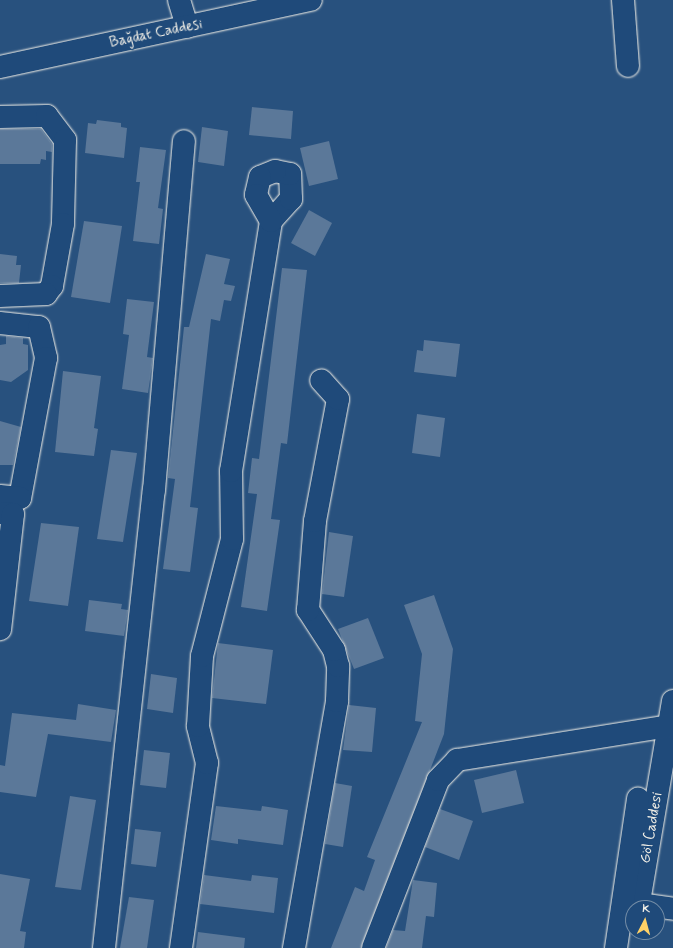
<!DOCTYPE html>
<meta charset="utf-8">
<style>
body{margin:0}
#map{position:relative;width:673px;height:948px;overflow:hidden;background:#28517e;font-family:Mynerve,sans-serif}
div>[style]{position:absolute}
.building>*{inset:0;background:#5b7899}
.roads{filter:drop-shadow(0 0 1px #f4f1e8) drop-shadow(0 0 1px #f4f1e8)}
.minor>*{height:22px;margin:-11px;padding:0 11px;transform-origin:11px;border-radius:11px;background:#1f4a7a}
span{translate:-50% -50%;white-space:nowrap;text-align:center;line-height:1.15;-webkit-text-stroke:3px #1f4a7a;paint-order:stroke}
.street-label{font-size:15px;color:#f4f1e8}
.north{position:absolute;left:625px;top:900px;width:40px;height:40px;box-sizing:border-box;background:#1f4a7a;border:1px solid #748da6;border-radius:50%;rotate:6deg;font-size:11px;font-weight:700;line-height:16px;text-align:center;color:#f4f1e8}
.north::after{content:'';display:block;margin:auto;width:14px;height:18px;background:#ffd166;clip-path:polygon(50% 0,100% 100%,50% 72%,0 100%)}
</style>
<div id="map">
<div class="building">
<div style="clip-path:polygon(252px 107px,293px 111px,291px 139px,249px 135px)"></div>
<div style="clip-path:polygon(97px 120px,121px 123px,121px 127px,127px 128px,124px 158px,85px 153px,88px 123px,96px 124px)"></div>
<div style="clip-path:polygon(202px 127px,228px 131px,224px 166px,198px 162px)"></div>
<div style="clip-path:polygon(0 129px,41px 129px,52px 144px,52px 152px,46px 151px,46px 160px,41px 159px,40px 164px,0 164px)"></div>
<div style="clip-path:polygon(329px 141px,338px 179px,309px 186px,300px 148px)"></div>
<div style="clip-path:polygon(140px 147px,166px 150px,158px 208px,163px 209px,159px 244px,133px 241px,140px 182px,136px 182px)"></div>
<div style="clip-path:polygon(309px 210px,332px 223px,315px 256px,291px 243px)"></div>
<div style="clip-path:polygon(84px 221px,122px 226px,110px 303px,71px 297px)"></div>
<div style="clip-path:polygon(0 254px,17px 256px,16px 265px,21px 265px,19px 283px,0 283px)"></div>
<div style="clip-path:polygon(206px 254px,230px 259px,224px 284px,235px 286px,231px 301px,224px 300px,220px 321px,211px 319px,190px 507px,198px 508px,190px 572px,163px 569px,175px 479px,168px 478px,184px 327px,189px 327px)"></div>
<div style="clip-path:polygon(282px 268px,307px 270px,287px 444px,281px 443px,271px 519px,280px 520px,267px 611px,241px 607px,257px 494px,248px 493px,252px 458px,259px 459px)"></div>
<div style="clip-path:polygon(127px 299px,154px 302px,147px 357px,153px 358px,148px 393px,122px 389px,129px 335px,123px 334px)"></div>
<div style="clip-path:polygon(6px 336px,23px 338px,23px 344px,28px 345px,28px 370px,11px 382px,0 380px,0 345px,6px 344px)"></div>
<div style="clip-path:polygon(424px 340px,460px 344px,456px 377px,414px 372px,417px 350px,423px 351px)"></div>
<div style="clip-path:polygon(63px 371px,101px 376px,94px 428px,98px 429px,94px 456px,55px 452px)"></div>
<div style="clip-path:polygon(417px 414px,445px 418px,440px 457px,412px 453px)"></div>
<div style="clip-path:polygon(0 421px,21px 427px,13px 465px,0 465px)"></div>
<div style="clip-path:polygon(111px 450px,137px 453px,123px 542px,97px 539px)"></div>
<div style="clip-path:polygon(41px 523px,79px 527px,68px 606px,29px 601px)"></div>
<div style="clip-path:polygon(329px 532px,353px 536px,344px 597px,322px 594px)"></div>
<div style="clip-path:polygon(434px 595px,453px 649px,444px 734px,361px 948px,331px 948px,355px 887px,364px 891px,375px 860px,367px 857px,422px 722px,415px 721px,422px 654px,404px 605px)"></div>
<div style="clip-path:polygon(89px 600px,122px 604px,121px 609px,128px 610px,124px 636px,85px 631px)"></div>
<div style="clip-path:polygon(368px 618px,384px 658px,354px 669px,338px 629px)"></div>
<div style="clip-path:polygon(218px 643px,273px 650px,266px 704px,212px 698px)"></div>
<div style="clip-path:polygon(151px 674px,177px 678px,173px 713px,147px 709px)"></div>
<div style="clip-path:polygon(78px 704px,116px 710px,111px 742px,48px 734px,36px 797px,0 792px,0 765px,5px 766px,12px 713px,76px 720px)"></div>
<div style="clip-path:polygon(349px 705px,376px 708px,372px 752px,343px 750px)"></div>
<div style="clip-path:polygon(144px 750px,170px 753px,166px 788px,140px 785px)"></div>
<div style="clip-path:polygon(516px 770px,524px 803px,482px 813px,474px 780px)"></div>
<div style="clip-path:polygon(335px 783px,352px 786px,343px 847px,325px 844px)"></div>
<div style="clip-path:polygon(70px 796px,96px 800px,81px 890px,55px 887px)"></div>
<div style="clip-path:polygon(216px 806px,261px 811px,262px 806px,288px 810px,283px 845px,238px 839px,238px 844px,211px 840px)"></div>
<div style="clip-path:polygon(440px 809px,473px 821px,459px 860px,425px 847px)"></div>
<div style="clip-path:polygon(135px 829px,161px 832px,156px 867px,131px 864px)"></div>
<div style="clip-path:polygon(0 874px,30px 879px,20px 931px,26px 932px,24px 948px,0 948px)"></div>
<div style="clip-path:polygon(204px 875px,251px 881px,252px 875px,278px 878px,274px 913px,200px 904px)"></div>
<div style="clip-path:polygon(413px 880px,437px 883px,434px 917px,426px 916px,422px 948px,386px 948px,393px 930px,405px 931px)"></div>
<div style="clip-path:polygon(129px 897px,154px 900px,147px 948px,120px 948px)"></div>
<div style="clip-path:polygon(198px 932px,245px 938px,244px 948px,196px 948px)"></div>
</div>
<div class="roads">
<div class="minor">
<div style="left:179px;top:0;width:28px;rotate:73deg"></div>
<div style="left:623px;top:0;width:66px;rotate:85.7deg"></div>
<div style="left:0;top:67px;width:318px;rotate:-12.2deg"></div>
<div style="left:0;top:117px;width:47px;rotate:-1.2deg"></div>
<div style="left:47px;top:116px;width:30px;rotate:53deg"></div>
<div style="left:65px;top:140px;width:84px;rotate:91.4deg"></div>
<div style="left:63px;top:224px;width:63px;rotate:100.1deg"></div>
<div style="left:52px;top:286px;width:10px;rotate:127deg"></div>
<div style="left:46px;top:294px;width:46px;rotate:177.5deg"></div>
<div style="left:0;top:323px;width:39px;rotate:6deg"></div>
<div style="left:39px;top:327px;width:32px;rotate:77deg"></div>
<div style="left:46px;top:358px;width:142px;rotate:100.5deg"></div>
<div style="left:20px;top:498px;width:20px;rotate:-174deg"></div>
<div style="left:0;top:513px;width:13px;rotate:4deg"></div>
<div style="left:13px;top:514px;width:116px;rotate:96.4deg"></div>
<div style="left:639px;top:904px;width:34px;rotate:8deg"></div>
<div style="left:638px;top:908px;width:210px;rotate:-80.4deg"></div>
<div style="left:104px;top:948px;width:461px;rotate:-83.8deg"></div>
<div style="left:154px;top:490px;width:350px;rotate:-85.1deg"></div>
<div style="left:181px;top:948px;width:187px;rotate:-82deg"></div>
<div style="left:207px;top:763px;width:38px;rotate:-104deg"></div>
<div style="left:198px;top:726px;width:70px;rotate:-86.7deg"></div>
<div style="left:202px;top:656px;width:121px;rotate:-75.6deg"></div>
<div style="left:232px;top:539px;width:68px;rotate:-90.8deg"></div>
<div style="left:231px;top:471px;width:253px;rotate:-80.9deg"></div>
<div style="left:271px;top:221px;width:30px;rotate:-48deg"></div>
<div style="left:291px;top:199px;width:25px;rotate:-92deg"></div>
<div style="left:290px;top:174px;width:15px;rotate:-169deg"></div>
<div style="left:275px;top:171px;width:16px;rotate:158deg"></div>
<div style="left:260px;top:177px;width:18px;rotate:103deg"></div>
<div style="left:256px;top:195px;width:30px;rotate:60deg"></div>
<div style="left:294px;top:948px;width:251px;rotate:-80.1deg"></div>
<div style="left:337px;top:701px;width:35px;rotate:-88deg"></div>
<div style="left:338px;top:666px;width:16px;rotate:-104deg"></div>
<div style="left:334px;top:650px;width:48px;rotate:-123deg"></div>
<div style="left:308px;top:610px;width:89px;rotate:-85.5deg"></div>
<div style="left:315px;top:521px;width:124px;rotate:-79.3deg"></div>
<div style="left:338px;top:399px;width:25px;rotate:-132deg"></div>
<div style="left:373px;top:948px;width:180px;rotate:-68.8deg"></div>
<div style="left:438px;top:780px;width:28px;rotate:-46deg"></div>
<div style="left:457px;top:760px;width:215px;rotate:-9.1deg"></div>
<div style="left:616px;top:948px;width:151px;rotate:-81.6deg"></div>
</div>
</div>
<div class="street-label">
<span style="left:156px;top:34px;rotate:-12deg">Bağdat Caddesi</span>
<span style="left:652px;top:828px;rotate:-80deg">Göl Caddesi</span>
</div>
<div class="north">K</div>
</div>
